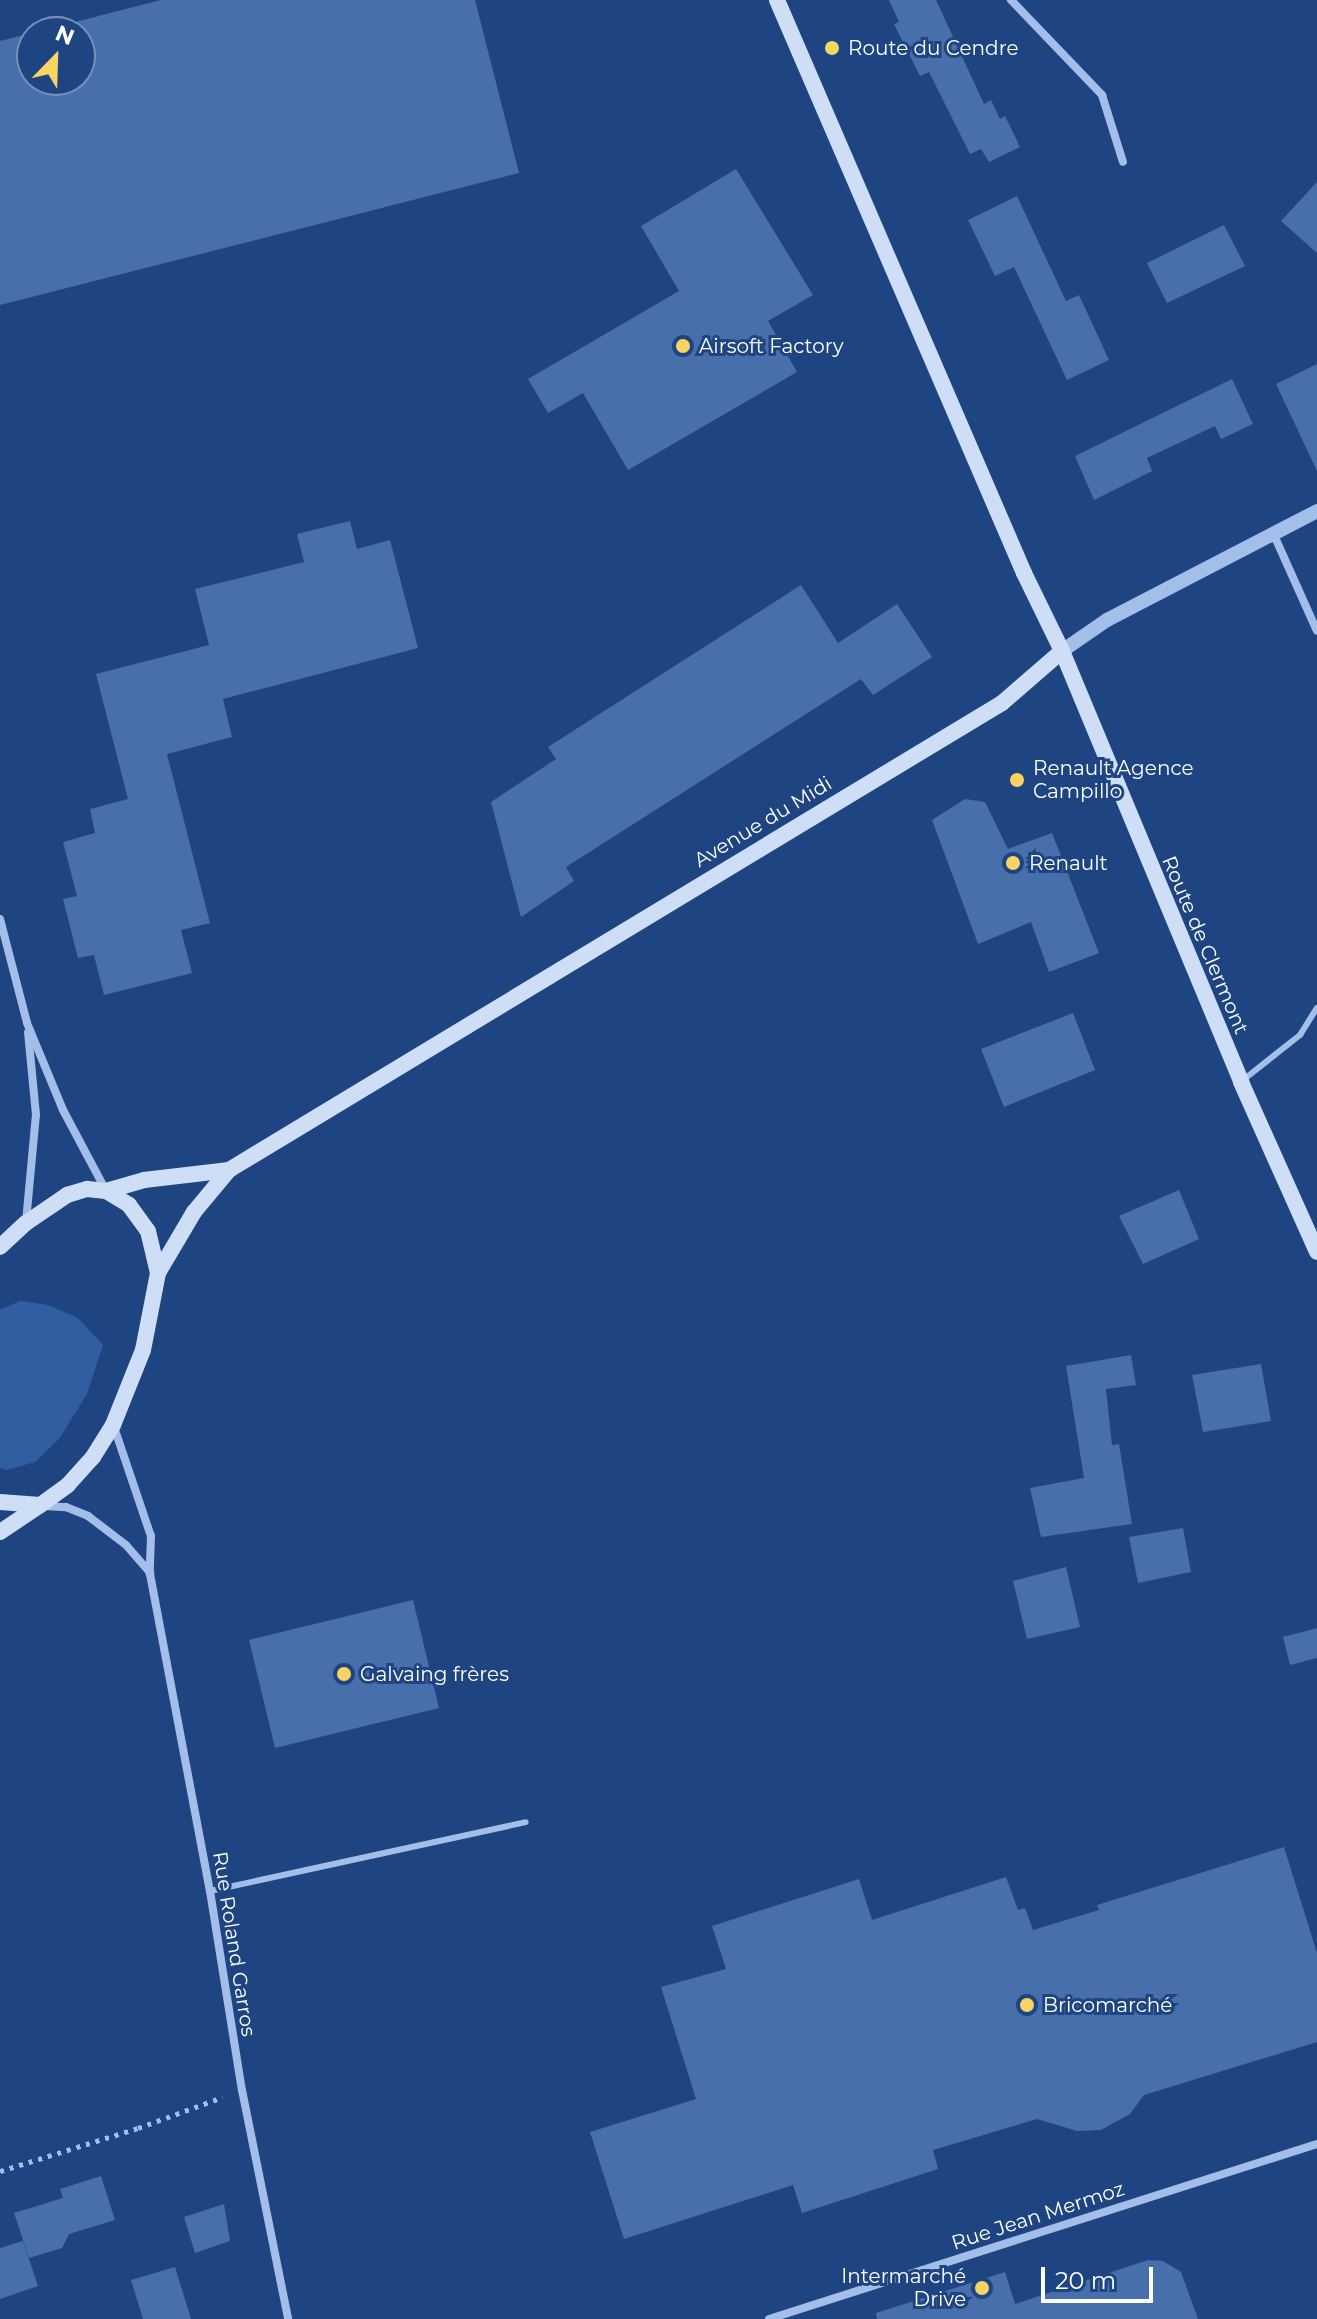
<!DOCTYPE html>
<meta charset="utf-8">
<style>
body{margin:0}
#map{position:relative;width:1317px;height:2319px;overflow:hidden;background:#1e4582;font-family:Montserrat,sans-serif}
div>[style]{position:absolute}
.green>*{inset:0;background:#315ea0}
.building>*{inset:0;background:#466fab}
.path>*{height:5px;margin-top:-2.5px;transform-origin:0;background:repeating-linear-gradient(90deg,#a3bfe9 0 4px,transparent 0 10px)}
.service>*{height:6px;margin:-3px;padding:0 3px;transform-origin:3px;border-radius:3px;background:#a3bfe9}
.minor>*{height:8px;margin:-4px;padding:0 4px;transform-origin:4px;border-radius:4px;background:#a3bfe9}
.tertiary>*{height:14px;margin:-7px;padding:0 7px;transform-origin:7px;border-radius:7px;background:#a3bfe9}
.secondary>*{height:16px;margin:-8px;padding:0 8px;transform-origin:8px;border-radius:8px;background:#cedef7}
.dots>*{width:22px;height:22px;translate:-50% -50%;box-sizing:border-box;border:4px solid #1e4582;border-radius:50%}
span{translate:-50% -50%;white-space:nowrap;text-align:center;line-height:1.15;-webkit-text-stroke:6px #1e4582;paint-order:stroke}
.poi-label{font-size:20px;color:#fff}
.left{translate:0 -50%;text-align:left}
.right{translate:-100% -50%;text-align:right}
.street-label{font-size:20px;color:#fff}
.north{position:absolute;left:16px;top:16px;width:80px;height:80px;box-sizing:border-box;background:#1e4582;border:2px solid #788fb4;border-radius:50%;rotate:23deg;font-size:22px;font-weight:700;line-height:32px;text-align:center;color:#fff}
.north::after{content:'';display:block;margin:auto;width:28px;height:36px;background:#f9d462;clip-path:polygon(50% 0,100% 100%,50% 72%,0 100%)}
.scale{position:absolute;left:1041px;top:2267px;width:112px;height:36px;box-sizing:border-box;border:4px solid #fff;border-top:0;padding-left:10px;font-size:24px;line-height:28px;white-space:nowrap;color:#fff;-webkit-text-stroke:6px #1e4582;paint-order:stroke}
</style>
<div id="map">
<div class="green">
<div style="clip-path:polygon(20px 1301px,48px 1305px,78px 1318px,103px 1345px,87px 1394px,59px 1439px,35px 1462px,7px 1470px,0 1468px,0 1310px)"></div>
</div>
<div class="building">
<div style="clip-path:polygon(161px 0,475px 0,519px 173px,0 305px,0 41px,32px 33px,32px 80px,80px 80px,80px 32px,36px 32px)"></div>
<div style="clip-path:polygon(889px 0,936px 0,984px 104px,991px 100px,1000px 119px,1005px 116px,1020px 147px,989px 162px,981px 149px,970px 154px,929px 72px,920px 76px,894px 24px,899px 22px)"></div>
<div style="clip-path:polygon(736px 169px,813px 295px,768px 321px,797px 372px,628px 470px,583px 393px,548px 413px,528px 379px,679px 291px,641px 226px)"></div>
<div style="clip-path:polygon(1317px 182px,1317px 253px,1281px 221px)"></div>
<div style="clip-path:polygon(1017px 196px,1066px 301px,1079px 295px,1109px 360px,1067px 380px,1014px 267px,995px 276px,968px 220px)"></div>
<div style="clip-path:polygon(1224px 225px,1245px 266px,1167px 303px,1147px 263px)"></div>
<div style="clip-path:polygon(1317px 364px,1317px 471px,1276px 384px)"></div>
<div style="clip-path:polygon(1232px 379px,1253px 424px,1221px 439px,1215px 426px,1147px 458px,1152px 471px,1094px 500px,1075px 456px)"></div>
<div style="clip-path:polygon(350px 521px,357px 549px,390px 540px,418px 648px,223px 699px,232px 737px,167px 754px,210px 923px,181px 930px,192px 973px,104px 995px,94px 955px,78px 958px,63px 899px,77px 896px,63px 842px,95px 833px,90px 809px,128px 799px,96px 674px,209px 645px,195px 589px,304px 562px,297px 534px)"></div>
<div style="clip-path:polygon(801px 585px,838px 643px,897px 604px,932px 657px,873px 695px,861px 679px,566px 867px,574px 881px,521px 917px,491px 802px,556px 759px,548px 747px)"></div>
<div style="clip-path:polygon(965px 799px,985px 802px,1008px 849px,1052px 833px,1099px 953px,1049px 972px,1031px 922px,978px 944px,932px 820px)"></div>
<div style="clip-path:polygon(1073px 1013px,1095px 1070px,1004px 1107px,981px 1049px)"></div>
<div style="clip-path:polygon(1179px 1190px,1199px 1239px,1143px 1264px,1119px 1216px)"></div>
<div style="clip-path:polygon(1131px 1355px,1136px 1385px,1106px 1389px,1112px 1445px,1119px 1444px,1132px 1524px,1041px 1537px,1030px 1488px,1084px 1478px,1066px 1366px)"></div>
<div style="clip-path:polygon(1261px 1364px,1271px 1421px,1203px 1432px,1192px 1375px)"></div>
<div style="clip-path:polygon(1183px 1528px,1191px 1572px,1138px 1583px,1129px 1537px)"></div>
<div style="clip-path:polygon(1066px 1567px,1080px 1627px,1027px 1639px,1013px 1581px)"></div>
<div style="clip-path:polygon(413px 1600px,439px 1708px,275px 1748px,249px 1640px)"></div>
<div style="clip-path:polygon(1317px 1628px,1317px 1658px,1290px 1665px,1283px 1637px)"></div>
<div style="clip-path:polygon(1284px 1847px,1317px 1953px,1317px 2042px,1144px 2095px,1130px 2114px,1101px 2130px,1077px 2131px,1037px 2119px,933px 2150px,938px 2169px,802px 2213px,793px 2185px,624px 2239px,590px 2132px,696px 2099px,661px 1987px,726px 1969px,712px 1926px,859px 1879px,872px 1920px,1006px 1877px,1018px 1910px,1025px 1908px,1033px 1930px,1099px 1910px,1097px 1905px)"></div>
<div style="clip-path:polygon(101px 2176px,115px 2220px,69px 2234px,62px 2248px,29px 2258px,14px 2213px,63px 2198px,60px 2189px)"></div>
<div style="clip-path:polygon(224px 2204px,230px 2241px,195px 2253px,184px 2217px)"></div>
<div style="clip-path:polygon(23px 2241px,38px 2286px,0 2299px,0 2248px)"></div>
<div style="clip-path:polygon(1148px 2260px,1163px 2261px,1181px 2272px,1198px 2319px,877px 2319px,876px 2313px,1005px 2272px,1015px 2304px)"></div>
<div style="clip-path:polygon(175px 2267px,191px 2319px,143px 2319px,131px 2280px)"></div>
</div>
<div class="path">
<div style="left:0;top:2171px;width:145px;rotate:-17.3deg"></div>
<div style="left:138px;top:2128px;width:90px;rotate:-20deg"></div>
</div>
<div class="service">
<div style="left:1243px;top:1080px;width:73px;rotate:-38.3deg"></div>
<div style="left:1300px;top:1035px;width:32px;rotate:-58deg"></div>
<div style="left:210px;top:1891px;width:323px;rotate:-12.3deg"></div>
</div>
<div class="minor">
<div style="left:1011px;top:0;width:132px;rotate:46.2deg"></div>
<div style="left:1102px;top:95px;width:70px;rotate:72.6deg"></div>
<div style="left:1273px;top:533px;width:107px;rotate:65.8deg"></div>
<div style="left:0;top:919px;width:107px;rotate:75.4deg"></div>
<div style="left:27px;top:1023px;width:94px;rotate:67.5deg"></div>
<div style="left:63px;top:1110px;width:92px;rotate:62deg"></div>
<div style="left:26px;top:1222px;width:107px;rotate:-84.7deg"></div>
<div style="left:36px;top:1115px;width:83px;rotate:-95.5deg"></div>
<div style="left:114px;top:1427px;width:115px;rotate:71.3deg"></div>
<div style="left:151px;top:1536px;width:38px;rotate:92deg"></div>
<div style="left:150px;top:1574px;width:323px;rotate:79.3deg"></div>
<div style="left:210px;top:1891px;width:202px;rotate:80.9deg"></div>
<div style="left:242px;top:2090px;width:234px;rotate:78.6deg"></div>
<div style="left:44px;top:1506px;width:22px;rotate:3deg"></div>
<div style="left:66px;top:1507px;width:24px;rotate:22deg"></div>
<div style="left:88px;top:1516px;width:48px;rotate:37.3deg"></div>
<div style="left:126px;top:1545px;width:37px;rotate:49deg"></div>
<div style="left:769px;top:2319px;width:575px;rotate:-17.71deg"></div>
</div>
<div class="tertiary">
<div style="left:1062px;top:651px;width:55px;rotate:-34.6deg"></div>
<div style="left:1107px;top:620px;width:237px;rotate:-27.4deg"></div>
</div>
<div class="secondary">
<div style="left:777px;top:0;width:624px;rotate:66.68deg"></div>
<div style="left:1024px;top:573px;width:87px;rotate:64deg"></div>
<div style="left:1062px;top:651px;width:467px;rotate:67.4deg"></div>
<div style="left:1241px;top:1082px;width:186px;rotate:65.9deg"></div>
<div style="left:106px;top:1191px;width:40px;rotate:-16deg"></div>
<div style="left:144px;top:1180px;width:86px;rotate:-6.7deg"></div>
<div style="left:0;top:1247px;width:35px;rotate:-43deg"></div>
<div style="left:26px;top:1223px;width:50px;rotate:-34.3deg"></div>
<div style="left:67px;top:1195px;width:21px;rotate:-17deg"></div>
<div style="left:87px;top:1189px;width:19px;rotate:6deg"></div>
<div style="left:106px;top:1191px;width:27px;rotate:31deg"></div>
<div style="left:129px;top:1205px;width:32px;rotate:54deg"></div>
<div style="left:148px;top:1231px;width:43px;rotate:76.6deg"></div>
<div style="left:158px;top:1273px;width:78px;rotate:101deg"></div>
<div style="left:143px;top:1350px;width:81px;rotate:111.8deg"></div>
<div style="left:113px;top:1425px;width:38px;rotate:122deg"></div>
<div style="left:93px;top:1457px;width:38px;rotate:132deg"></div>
<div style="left:68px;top:1485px;width:34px;rotate:144deg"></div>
<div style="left:40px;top:1505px;width:40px;rotate:-175.7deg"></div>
<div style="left:158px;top:1273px;width:71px;rotate:-59.5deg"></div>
<div style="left:194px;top:1212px;width:55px;rotate:-50.2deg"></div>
<div style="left:229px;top:1170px;width:903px;rotate:-31.14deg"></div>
<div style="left:1002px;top:703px;width:79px;rotate:-40.9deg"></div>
<div style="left:0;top:1532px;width:47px;rotate:-33.7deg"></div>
</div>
<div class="dots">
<div style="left:832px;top:48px;background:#f9d462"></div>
<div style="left:683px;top:346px;background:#f9d462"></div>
<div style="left:1017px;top:780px;background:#f9d462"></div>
<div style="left:1013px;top:863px;background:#f9d462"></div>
<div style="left:344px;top:1674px;background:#f9d462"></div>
<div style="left:1027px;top:2005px;background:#f9d462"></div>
<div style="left:982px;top:2288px;background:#f9d462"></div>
</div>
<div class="poi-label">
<span class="left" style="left:848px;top:48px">Route du Cendre</span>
<span class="left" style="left:699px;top:346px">Airsoft Factory</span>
<span class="left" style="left:1033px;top:780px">Renault Agence<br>Campillo</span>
<span class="left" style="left:1029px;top:863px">Renault</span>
<span class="left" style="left:360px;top:1674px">Galvaing frères</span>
<span class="left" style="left:1043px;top:2005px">Bricomarché</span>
<span class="right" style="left:966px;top:2288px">Intermarché<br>Drive</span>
</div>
<div class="street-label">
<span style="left:763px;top:822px;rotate:-31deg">Avenue du Midi</span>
<span style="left:1205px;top:945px;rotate:67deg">Route de Clermont</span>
<span style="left:234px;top:1944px;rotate:81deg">Rue Roland Garros</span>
<span style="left:1038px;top:2216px;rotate:-18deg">Rue Jean Mermoz</span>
</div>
<div class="north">N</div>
<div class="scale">20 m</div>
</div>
